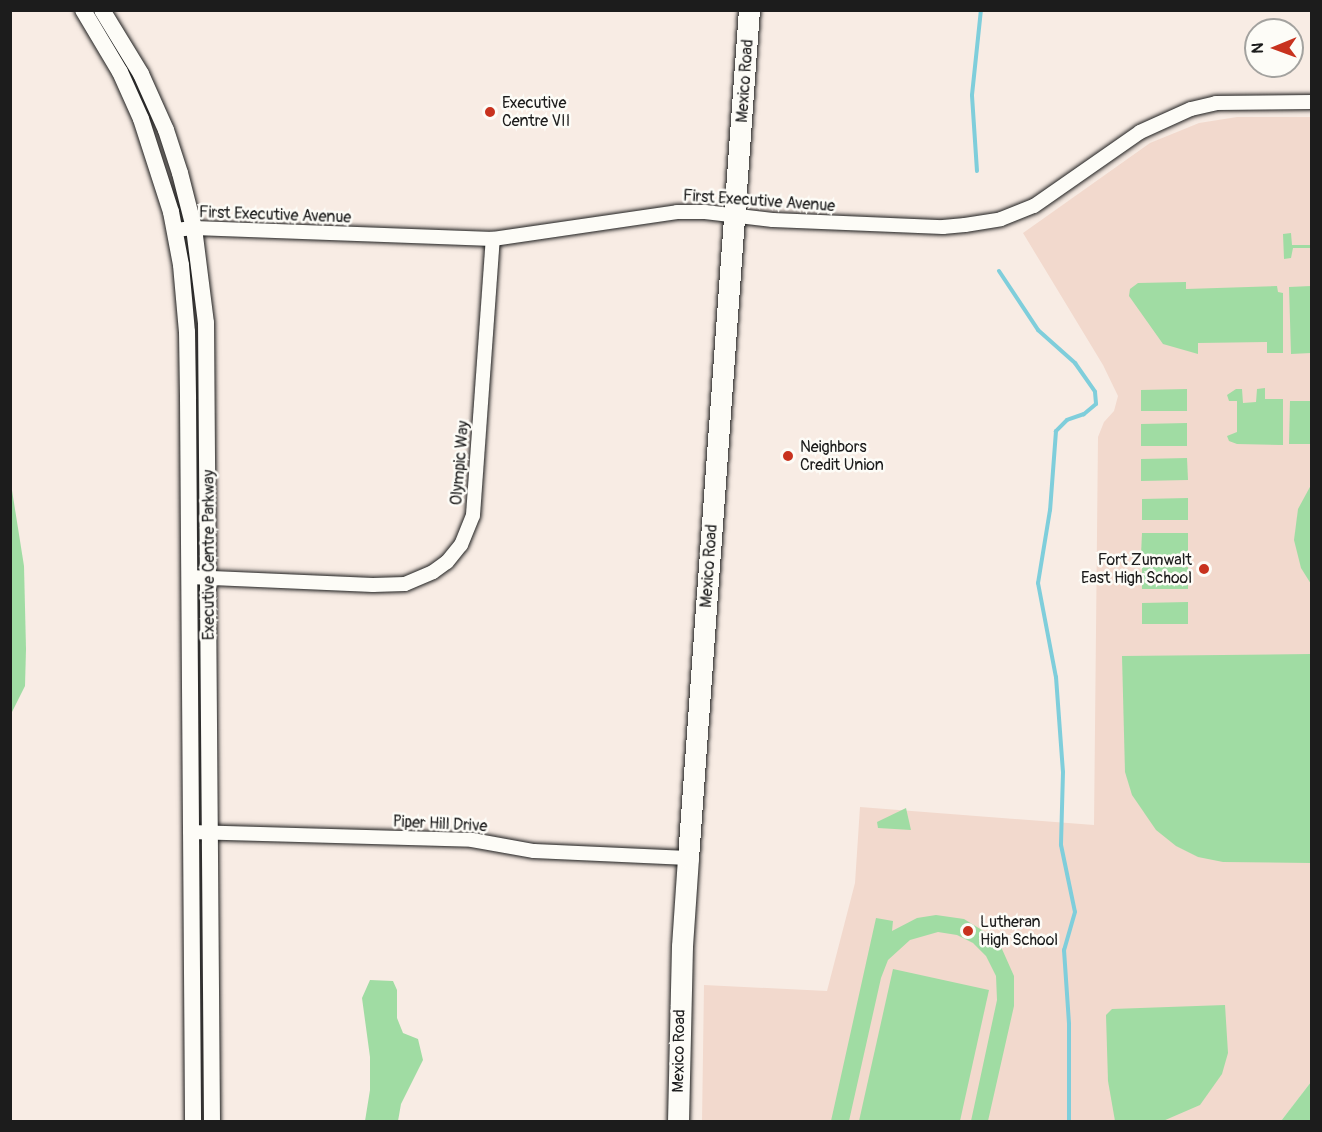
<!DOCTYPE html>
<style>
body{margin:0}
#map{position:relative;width:1322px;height:1132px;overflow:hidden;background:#f8ece4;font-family:Pangolin,sans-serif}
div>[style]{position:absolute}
.built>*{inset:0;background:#f2d9cd}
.green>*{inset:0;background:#a0dca3}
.stream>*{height:4px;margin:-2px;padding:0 2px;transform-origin:2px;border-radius:2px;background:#7fcedb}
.roads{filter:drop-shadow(0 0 2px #1c1c1c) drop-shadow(0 0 2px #1c1c1c)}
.minor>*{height:14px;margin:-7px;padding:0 7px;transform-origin:7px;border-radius:7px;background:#fdfcf7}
.tertiary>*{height:16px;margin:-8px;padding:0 8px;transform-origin:8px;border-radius:8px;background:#fdfcf7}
.primary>*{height:21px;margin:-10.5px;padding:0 10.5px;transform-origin:10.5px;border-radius:10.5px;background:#fdfcf7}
.dots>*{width:16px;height:16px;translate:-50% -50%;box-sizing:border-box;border:3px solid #fdfcf7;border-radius:50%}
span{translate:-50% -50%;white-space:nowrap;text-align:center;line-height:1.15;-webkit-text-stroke:5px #fdfcf7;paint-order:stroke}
.street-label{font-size:16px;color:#1c1c1c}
.poi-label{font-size:16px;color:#1c1c1c}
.left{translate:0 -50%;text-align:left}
.right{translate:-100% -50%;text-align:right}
.frame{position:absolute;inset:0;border:12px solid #1c1c1c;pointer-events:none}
.north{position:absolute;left:1244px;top:18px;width:60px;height:60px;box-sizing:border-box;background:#fdfcf7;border:2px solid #a3a29f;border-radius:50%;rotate:269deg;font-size:16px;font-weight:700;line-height:24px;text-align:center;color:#1c1c1c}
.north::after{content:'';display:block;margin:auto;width:21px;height:27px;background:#c8321e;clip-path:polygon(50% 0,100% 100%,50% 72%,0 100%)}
</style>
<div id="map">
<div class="built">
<div style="clip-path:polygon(1237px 117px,1311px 117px,1311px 1082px,1281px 1121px,702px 1122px,704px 985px,827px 991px,855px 883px,860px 807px,1094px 825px,1098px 437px,1104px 422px,1114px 411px,1118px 396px,1103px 365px,1023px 233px,1150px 143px,1199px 123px)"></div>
</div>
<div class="green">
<div style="clip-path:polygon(1291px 233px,1292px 245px,1311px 245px,1311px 248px,1293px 248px,1291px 258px,1284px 259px,1283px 234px)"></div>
<div style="clip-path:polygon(1186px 282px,1186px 289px,1277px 286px,1278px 292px,1283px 293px,1283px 353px,1267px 353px,1267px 342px,1198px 343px,1198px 354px,1163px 344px,1129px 296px,1130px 289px,1138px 283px)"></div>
<div style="clip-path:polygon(1311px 286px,1311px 353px,1291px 354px,1289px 287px)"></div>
<div style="clip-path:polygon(1265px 388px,1265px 399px,1283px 399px,1283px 445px,1237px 444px,1229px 441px,1227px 436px,1237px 432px,1237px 401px,1229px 401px,1227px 395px,1236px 389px,1242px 389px,1243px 403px,1256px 402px,1257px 389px)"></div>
<div style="clip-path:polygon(1187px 389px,1187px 411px,1141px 411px,1141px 390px)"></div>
<div style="clip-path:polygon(1290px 401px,1311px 401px,1311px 444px,1289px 444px)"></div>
<div style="clip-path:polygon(1187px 423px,1187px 446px,1141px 446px,1141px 424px)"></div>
<div style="clip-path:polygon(1187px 458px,1188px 480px,1141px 481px,1141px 459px)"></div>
<div style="clip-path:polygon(11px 484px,24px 566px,26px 649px,25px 686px,11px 714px)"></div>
<div style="clip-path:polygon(1311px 485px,1311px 584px,1301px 568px,1294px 540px,1298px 509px)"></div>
<div style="clip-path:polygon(1188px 498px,1188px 520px,1142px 520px,1142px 499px)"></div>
<div style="clip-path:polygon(1142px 533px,1188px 533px,1188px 555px,1141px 555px)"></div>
<div style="clip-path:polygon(1142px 567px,1188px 567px,1188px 589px,1142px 589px)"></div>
<div style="clip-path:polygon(1188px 602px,1188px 624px,1142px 624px,1142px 603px)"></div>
<div style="clip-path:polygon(1311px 654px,1311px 863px,1223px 862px,1198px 857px,1176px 846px,1156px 830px,1132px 795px,1125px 772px,1122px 656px)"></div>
<div style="clip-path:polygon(906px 808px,911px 830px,878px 828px,877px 822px)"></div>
<div style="clip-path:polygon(936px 915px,964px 919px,990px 935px,1002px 949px,1014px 976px,1014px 1006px,988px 1121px,971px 1121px,997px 1000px,996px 976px,986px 956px,973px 943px,957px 935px,938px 932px,910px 940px,888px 960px,881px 978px,849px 1121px,831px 1121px,876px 918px,893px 921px,892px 931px,917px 918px)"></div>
<div style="clip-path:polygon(893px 969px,989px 990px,960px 1121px,859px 1121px)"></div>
<div style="clip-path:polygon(370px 980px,393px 981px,397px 990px,397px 1018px,403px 1033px,418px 1039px,423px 1060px,401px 1104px,398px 1121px,365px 1121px,370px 1090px,370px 1057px,362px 998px)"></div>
<div style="clip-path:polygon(1225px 1005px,1228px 1053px,1222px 1074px,1200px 1105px,1163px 1121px,1115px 1121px,1108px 1081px,1106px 1015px,1112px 1009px)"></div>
<div style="clip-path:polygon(1311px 1082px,1311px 1121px,1281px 1121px)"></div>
</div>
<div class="stream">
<div style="left:977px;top:171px;width:76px;rotate:-93.8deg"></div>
<div style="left:972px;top:95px;width:85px;rotate:-84deg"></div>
<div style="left:999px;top:271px;width:71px;rotate:56.5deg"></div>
<div style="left:1038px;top:330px;width:50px;rotate:41.7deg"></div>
<div style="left:1075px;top:363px;width:35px;rotate:55deg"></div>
<div style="left:1095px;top:392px;width:12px;rotate:85deg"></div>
<div style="left:1096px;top:404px;width:16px;rotate:140deg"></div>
<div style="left:1084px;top:414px;width:18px;rotate:161deg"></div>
<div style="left:1067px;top:420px;width:16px;rotate:135deg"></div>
<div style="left:1056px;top:431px;width:79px;rotate:94.3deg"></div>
<div style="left:1050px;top:510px;width:74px;rotate:99.3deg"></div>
<div style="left:1038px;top:583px;width:96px;rotate:79.2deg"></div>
<div style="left:1056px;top:677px;width:95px;rotate:85.8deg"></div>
<div style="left:1063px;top:772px;width:73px;rotate:91.6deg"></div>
<div style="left:1061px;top:845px;width:68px;rotate:78.2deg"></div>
<div style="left:1075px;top:912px;width:40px;rotate:106deg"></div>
<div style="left:1064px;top:950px;width:74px;rotate:86.1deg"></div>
<div style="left:1069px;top:1024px;width:98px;rotate:90deg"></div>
</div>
<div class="roads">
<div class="minor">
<div style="left:175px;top:230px;width:19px;rotate:-6deg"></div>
<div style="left:194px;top:228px;width:299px;rotate:2.1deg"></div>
<div style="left:493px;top:239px;width:186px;rotate:-8.3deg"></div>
<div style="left:677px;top:212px;width:28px"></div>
<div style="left:705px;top:212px;width:68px;rotate:6.7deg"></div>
<div style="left:773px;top:220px;width:170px;rotate:2.4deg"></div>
<div style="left:943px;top:227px;width:22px;rotate:-5deg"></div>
<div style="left:965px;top:225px;width:36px;rotate:-9deg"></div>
<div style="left:1001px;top:219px;width:35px;rotate:-22deg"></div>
<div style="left:1034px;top:206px;width:129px;rotate:-34.9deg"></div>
<div style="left:1140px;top:132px;width:56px;rotate:-24.3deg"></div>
<div style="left:1191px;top:109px;width:26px;rotate:-13deg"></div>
<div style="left:1216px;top:103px;width:96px;rotate:-0.6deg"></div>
<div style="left:189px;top:577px;width:184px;rotate:2.5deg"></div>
<div style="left:373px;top:585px;width:32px;rotate:-2deg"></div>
<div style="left:405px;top:584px;width:30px;rotate:-23deg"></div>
<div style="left:433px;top:572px;width:17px;rotate:-36deg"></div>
<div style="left:447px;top:562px;width:22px;rotate:-51deg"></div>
<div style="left:461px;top:545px;width:32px;rotate:-68deg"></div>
<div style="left:473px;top:515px;width:277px;rotate:-85.9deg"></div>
<div style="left:190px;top:832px;width:282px;rotate:1.6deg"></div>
<div style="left:472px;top:840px;width:63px;rotate:10.1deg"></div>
<div style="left:534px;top:851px;width:154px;rotate:2.6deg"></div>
</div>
<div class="tertiary">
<div style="left:83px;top:10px;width:72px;rotate:59.2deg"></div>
<div style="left:120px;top:72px;width:51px;rotate:65.9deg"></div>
<div style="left:141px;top:119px;width:98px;rotate:72.1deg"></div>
<div style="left:171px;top:212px;width:54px;rotate:79.3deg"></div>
<div style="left:181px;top:265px;width:67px;rotate:84.9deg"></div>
<div style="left:187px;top:332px;width:67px;rotate:89.1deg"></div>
<div style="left:188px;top:399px;width:723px;rotate:89.6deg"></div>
<div style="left:102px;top:10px;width:75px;rotate:58.6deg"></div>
<div style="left:141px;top:74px;width:61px;rotate:65.9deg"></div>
<div style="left:166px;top:130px;width:45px;rotate:72deg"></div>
<div style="left:180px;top:173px;width:57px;rotate:75.7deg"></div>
<div style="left:194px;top:228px;width:96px;rotate:82.8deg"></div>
<div style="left:206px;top:323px;width:799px;rotate:89.57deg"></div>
</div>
<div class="primary">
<div style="left:678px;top:1122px;width:176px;rotate:-88.7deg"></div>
<div style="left:682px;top:946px;width:88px;rotate:-86.1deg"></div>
<div style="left:688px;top:858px;width:850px;rotate:-85.89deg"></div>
</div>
</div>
<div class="dots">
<div style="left:490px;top:112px;background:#c8321e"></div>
<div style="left:788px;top:456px;background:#c8321e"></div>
<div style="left:1204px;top:569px;background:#c8321e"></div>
<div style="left:968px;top:931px;background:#c8321e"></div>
</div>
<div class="street-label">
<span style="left:745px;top:81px;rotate:-86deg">Mexico Road</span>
<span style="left:759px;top:201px;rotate:4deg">First Executive Avenue</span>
<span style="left:275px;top:215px;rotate:2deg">First Executive Avenue</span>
<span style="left:460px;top:463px;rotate:-85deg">Olympic Way</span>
<span style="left:209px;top:555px;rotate:-90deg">Executive Centre Parkway</span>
<span style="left:709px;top:566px;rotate:-86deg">Mexico Road</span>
<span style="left:440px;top:824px;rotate:3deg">Piper Hill Drive</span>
<span style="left:679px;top:1051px;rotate:-89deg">Mexico Road</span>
</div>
<div class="poi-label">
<span class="left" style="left:502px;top:112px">Executive<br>Centre VII</span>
<span class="left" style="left:800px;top:456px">Neighbors<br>Credit Union</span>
<span class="right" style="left:1192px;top:569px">Fort Zumwalt<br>East High School</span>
<span class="left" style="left:980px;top:931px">Lutheran<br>High School</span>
</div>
<div class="frame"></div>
<div class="north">N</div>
</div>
